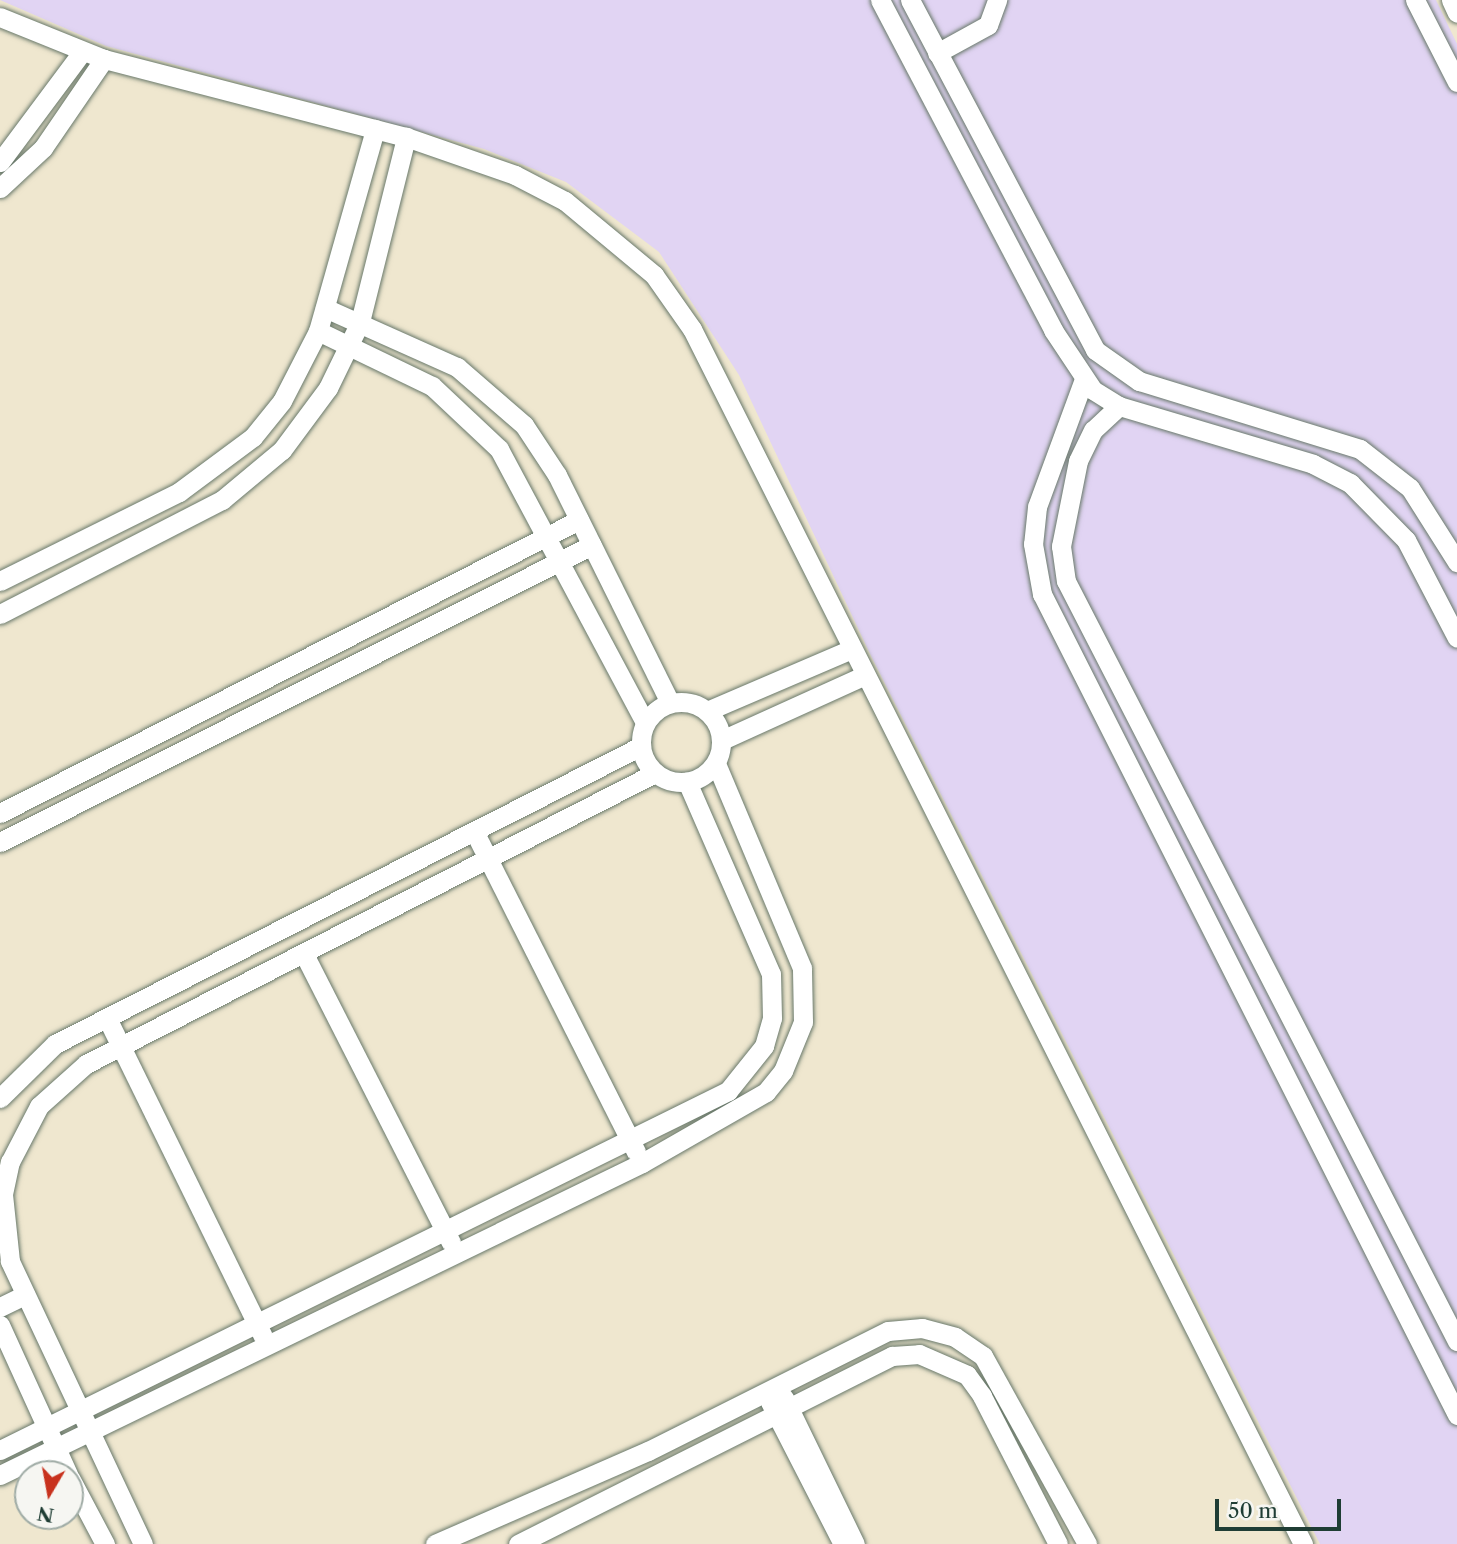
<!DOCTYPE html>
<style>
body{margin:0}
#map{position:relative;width:1457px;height:1544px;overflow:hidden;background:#efe7cf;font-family:"Libre Caslon Text",serif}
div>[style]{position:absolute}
.built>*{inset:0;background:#e1d4f3}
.roads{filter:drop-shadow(0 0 2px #68786a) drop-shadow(0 0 2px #68786a)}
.minor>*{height:19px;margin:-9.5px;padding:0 9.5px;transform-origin:9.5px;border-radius:9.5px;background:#fff}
.minor>.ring{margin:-9.5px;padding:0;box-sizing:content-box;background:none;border:19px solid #fff;border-radius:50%}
span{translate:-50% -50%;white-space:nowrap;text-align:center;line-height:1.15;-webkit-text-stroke:7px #f6f6f2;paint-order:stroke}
.north{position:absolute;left:14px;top:1460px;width:70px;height:70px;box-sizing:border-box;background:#f6f6f2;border:2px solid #a0aca6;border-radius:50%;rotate:190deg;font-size:19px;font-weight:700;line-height:28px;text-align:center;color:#1f3d34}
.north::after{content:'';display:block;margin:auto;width:24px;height:32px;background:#c8321e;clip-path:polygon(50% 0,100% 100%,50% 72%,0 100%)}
.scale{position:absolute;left:1215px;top:1499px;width:126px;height:32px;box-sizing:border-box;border:4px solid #1f3d34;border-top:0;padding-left:9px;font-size:21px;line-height:24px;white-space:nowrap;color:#1f3d34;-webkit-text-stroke:5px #f6f6f2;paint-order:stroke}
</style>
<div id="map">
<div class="built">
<div style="clip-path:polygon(0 0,1436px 0,1457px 44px,1457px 1544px,1320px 1544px,871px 656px,739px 375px,659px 252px,566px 182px,484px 149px,106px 46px)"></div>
</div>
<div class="roads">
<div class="minor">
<div style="left:880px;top:0;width:373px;rotate:62.3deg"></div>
<div style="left:1053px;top:330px;width:72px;rotate:56.3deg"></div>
<div style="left:1093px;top:390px;width:31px;rotate:32deg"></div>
<div style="left:1119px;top:406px;width:202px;rotate:16.6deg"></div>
<div style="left:1313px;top:464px;width:42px;rotate:27.2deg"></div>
<div style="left:1350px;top:483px;width:80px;rotate:45.5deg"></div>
<div style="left:1406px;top:540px;width:110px;rotate:62.5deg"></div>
<div style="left:910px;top:0;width:396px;rotate:62.1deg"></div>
<div style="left:1095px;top:350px;width:54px;rotate:35.2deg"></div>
<div style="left:1139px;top:381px;width:231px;rotate:17.1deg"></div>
<div style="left:1360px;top:449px;width:63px;rotate:38deg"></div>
<div style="left:1410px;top:488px;width:88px;rotate:57.6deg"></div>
<div style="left:1415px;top:0;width:92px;rotate:62.9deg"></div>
<div style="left:1451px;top:0;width:14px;rotate:65deg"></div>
<div style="left:0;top:17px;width:112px;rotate:22deg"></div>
<div style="left:104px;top:59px;width:312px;rotate:14.5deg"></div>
<div style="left:406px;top:137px;width:115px;rotate:19.2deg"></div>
<div style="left:515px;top:175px;width:56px;rotate:27.5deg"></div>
<div style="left:565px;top:201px;width:116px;rotate:39.7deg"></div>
<div style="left:654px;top:275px;width:66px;rotate:54.9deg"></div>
<div style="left:692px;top:329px;width:1360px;rotate:63.3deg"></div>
<div style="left:937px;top:53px;width:58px;rotate:-28.8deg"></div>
<div style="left:988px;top:25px;width:27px;rotate:-70deg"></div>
<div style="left:0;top:162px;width:137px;rotate:-53.3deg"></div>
<div style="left:0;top:188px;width:59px;rotate:-42.9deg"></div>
<div style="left:43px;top:148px;width:108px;rotate:-55.6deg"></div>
<div style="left:325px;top:308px;width:145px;rotate:24.1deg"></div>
<div style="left:457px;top:367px;width:89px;rotate:40.9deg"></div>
<div style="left:524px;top:425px;width:60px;rotate:56.6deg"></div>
<div style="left:557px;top:475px;width:254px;rotate:63.6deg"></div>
<div style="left:318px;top:331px;width:127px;rotate:25.8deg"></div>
<div style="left:432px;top:386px;width:92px;rotate:43.2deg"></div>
<div style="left:499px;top:449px;width:310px;rotate:61.9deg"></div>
<div style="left:1084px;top:379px;width:136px;rotate:110.2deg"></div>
<div style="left:1037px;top:507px;width:37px;rotate:96deg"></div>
<div style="left:1033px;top:544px;width:51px;rotate:79.8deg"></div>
<div style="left:1042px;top:594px;width:920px;rotate:63.18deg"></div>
<div style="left:1119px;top:406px;width:35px;rotate:137deg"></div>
<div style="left:1093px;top:430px;width:34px;rotate:116deg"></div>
<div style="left:1078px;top:461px;width:87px;rotate:101.3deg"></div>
<div style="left:1061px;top:546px;width:35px;rotate:82deg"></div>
<div style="left:1066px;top:581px;width:855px;rotate:62.78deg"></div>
<div style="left:0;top:581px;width:200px;rotate:-26.4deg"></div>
<div style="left:179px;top:492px;width:92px;rotate:-36.6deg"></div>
<div style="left:253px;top:437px;width:46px;rotate:-51.1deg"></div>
<div style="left:282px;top:401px;width:79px;rotate:-62.8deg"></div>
<div style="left:318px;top:331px;width:210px;rotate:-74.2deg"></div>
<div style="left:0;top:614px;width:250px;rotate:-27.2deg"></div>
<div style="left:222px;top:500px;width:78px;rotate:-39.8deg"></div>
<div style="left:282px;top:450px;width:77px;rotate:-53.4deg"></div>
<div style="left:328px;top:388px;width:73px;rotate:-64.1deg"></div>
<div style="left:360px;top:322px;width:191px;rotate:-76deg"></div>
<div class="ring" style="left:641px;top:702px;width:61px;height:61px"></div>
<div style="left:707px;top:711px;width:158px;rotate:-23.2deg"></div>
<div style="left:722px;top:740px;width:157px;rotate:-24.4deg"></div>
<div style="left:0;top:813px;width:649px;rotate:-26.84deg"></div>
<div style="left:476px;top:835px;width:355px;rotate:63.2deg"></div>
<div style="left:0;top:842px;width:662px;rotate:-26.64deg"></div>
<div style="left:304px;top:954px;width:324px;rotate:63deg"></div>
<div style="left:107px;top:1018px;width:354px;rotate:63.9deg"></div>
<div style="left:0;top:1098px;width:77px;rotate:-44.5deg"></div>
<div style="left:55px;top:1044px;width:657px;rotate:-26.95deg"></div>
<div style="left:0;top:1307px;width:28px;rotate:-26deg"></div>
<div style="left:0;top:1325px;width:164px;rotate:65.5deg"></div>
<div style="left:784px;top:1398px;width:162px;rotate:64.1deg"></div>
<div style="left:770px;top:1402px;width:160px;rotate:62.8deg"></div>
<div style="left:0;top:1450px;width:812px;rotate:-26.25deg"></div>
<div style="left:728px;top:1091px;width:58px;rotate:-51.3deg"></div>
<div style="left:764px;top:1046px;width:29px;rotate:-74deg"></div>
<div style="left:772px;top:1018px;width:44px;rotate:-91.3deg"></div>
<div style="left:771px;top:974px;width:210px;rotate:-113.6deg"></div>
<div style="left:0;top:1475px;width:714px;rotate:-25.92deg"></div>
<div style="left:642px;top:1163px;width:143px;rotate:-29.8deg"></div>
<div style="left:766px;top:1092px;width:27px;rotate:-51deg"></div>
<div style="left:783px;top:1071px;width:53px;rotate:-67.8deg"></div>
<div style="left:803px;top:1022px;width:54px;rotate:-91.1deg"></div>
<div style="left:802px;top:968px;width:222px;rotate:-112.8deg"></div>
<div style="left:70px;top:1478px;width:75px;rotate:62.1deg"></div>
<div style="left:143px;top:1544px;width:313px;rotate:-115.2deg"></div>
<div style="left:10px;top:1261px;width:67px;rotate:-96deg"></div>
<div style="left:3px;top:1194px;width:33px;rotate:-78deg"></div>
<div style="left:10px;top:1162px;width:63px;rotate:-62.6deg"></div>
<div style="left:39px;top:1106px;width:63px;rotate:-41.8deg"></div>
<div style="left:86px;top:1064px;width:639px;rotate:-27.09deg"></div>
<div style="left:435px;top:1544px;width:232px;rotate:-23.6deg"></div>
<div style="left:648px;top:1451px;width:268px;rotate:-26.6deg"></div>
<div style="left:888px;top:1331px;width:34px;rotate:-5deg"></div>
<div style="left:922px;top:1328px;width:34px;rotate:15deg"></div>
<div style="left:955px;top:1337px;width:34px;rotate:34deg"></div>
<div style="left:983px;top:1356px;width:215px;rotate:61deg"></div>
<div style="left:518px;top:1544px;width:419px;rotate:-26.7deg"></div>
<div style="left:892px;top:1356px;width:27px;rotate:-4deg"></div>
<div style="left:919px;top:1354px;width:52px;rotate:23.6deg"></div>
<div style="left:967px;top:1375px;width:26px;rotate:54deg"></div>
<div style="left:982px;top:1396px;width:166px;rotate:62.8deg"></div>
</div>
</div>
<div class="north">N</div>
<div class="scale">50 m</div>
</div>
